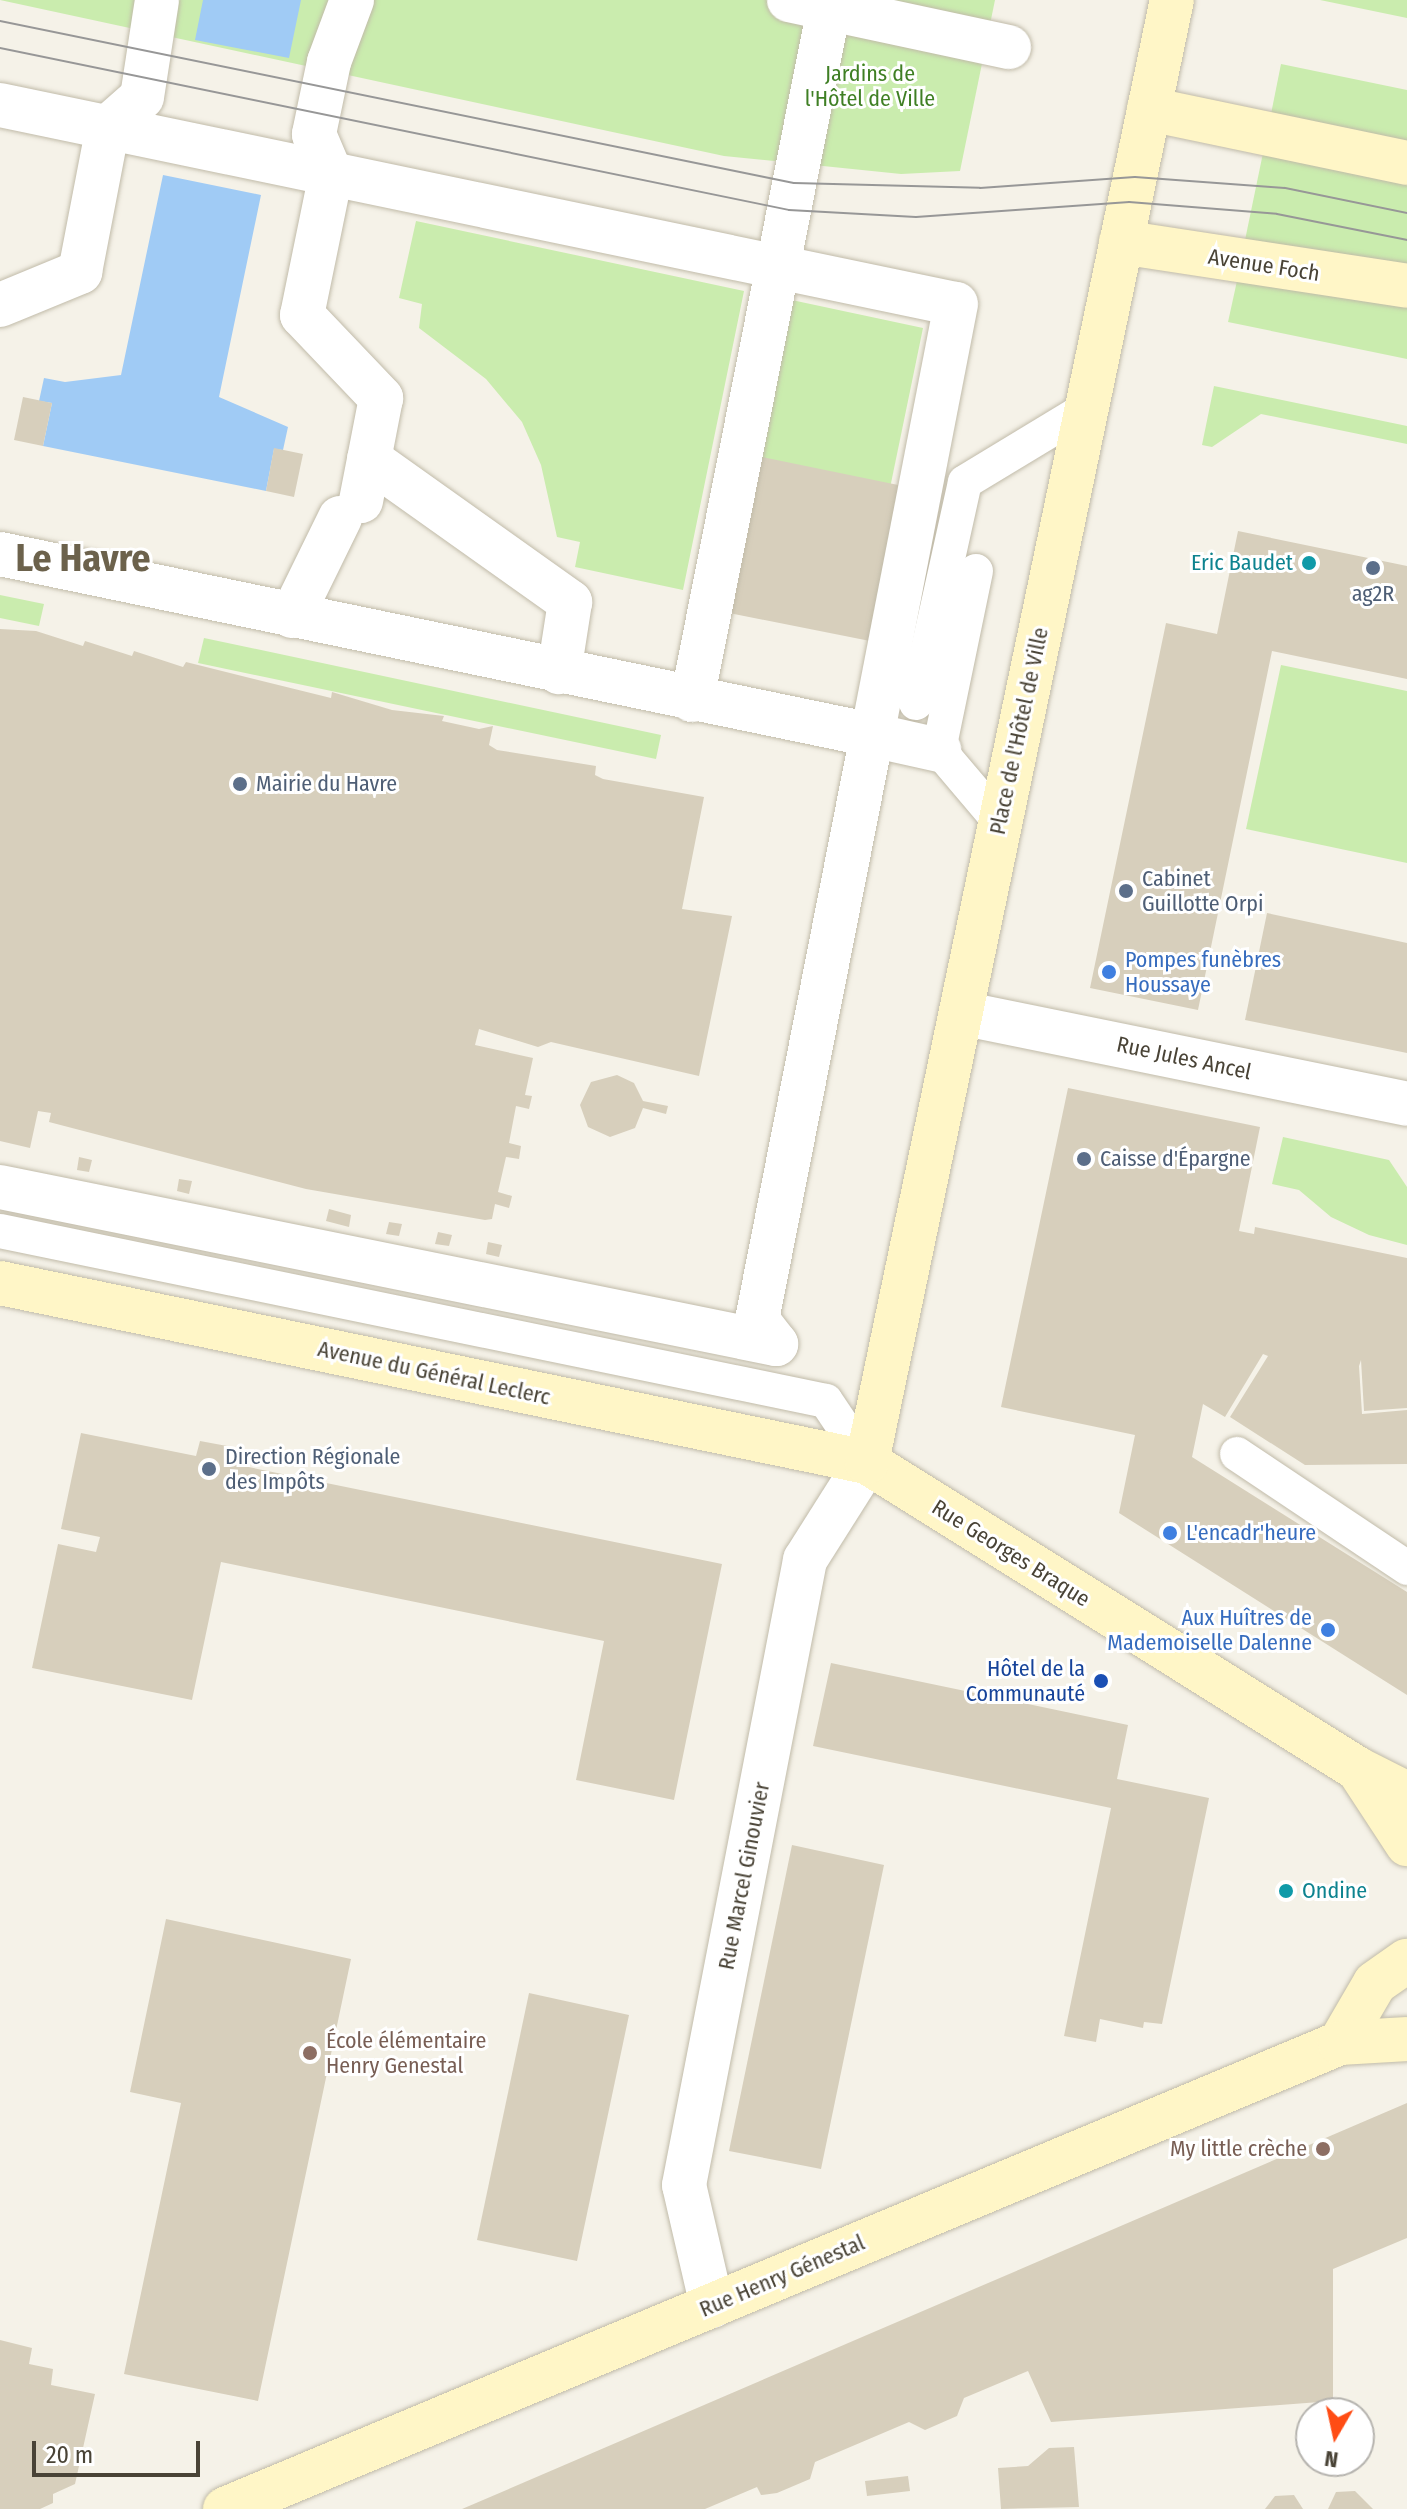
<!DOCTYPE html>
<meta charset="utf-8">
<style>
body{margin:0}
#map{position:relative;width:1407px;height:2509px;overflow:hidden;background:#f5f2e8;font-family:"Fira Sans Condensed",sans-serif}
div>[style]{position:absolute}
.green>*{inset:0;background:#caecae}
.water>*{inset:0;background:#a0cbf5}
.building>*{inset:0;background:#d7cfbc}
.roads{filter:drop-shadow(0 0 2px #c1bba9) drop-shadow(0 0 2px #c1bba9)}
.lane>*{height:34px;margin:-17px;padding:0 17px;transform-origin:17px;border-radius:17px;background:#fff}
.street>*{height:44px;margin:-22px;padding:0 22px;transform-origin:22px;border-radius:22px;background:#fff}
.secondary>*{height:44px;margin:-22px;padding:0 22px;transform-origin:22px;border-radius:22px;background:#fff6c7}
.tram>*{height:2px;margin:-1px;padding:0 1px;transform-origin:1px;border-radius:1px;background:#979797}
.dots>*{width:22px;height:22px;translate:-50% -50%;box-sizing:border-box;border:4px solid #fff;border-radius:50%}
span{translate:-50% -50%;white-space:nowrap;text-align:center;line-height:1.15;-webkit-text-stroke:6px #fff;paint-order:stroke}
.park-label{font-size:22px;color:#3f7f24}
.street-label{font-size:22px;color:#494336}
.culture-label{font-size:22px;color:#0d838f}
.right{translate:-100% -50%;text-align:right}
.left{translate:0 -50%;text-align:left}
.service-label{font-size:22px;color:#4e5e75}
.shop-label{font-size:22px;color:#366cbe}
.transit-label{font-size:22px;color:#164399}
.education-label{font-size:22px;color:#785e54}
.town-label{font-size:38px;color:#6c624c;font-weight:700}
.north{position:absolute;left:1295px;top:2397px;width:80px;height:80px;box-sizing:border-box;background:#fff;border:2px solid #b6b4af;border-radius:50%;rotate:189deg;font-size:22px;font-weight:700;line-height:32px;text-align:center;color:#494336}
.north::after{content:'';display:block;margin:auto;width:28px;height:36px;background:#ff4c14;clip-path:polygon(50% 0,100% 100%,50% 72%,0 100%)}
.scale{position:absolute;left:32px;top:2441px;width:168px;height:36px;box-sizing:border-box;border:4px solid #494336;border-top:0;padding-left:10px;font-size:24px;line-height:28px;white-space:nowrap;color:#494336;-webkit-text-stroke:6px #fff;paint-order:stroke}
</style>
<div id="map">
<div class="green">
<div style="clip-path:polygon(0 0,995px 0,960px 171px,901px 174px,724px 156px)"></div>
<div style="clip-path:polygon(1320px 0,1407px 0,1407px 18px)"></div>
<div style="clip-path:polygon(1281px 64px,1407px 90px,1407px 148px,1270px 119px)"></div>
<div style="clip-path:polygon(1263px 153px,1407px 183px,1407px 269px,1244px 245px)"></div>
<div style="clip-path:polygon(416px 221px,744px 291px,683px 590px,575px 567px,580px 542px,557px 537px,541px 465px,522px 422px,486px 379px,419px 328px,422px 304px,399px 298px)"></div>
<div style="clip-path:polygon(1237px 281px,1407px 303px,1407px 359px,1228px 322px)"></div>
<div style="clip-path:polygon(787px 299px,923px 328px,863px 619px,726px 591px)"></div>
<div style="clip-path:polygon(1214px 386px,1407px 426px,1407px 444px,1261px 414px,1212px 447px,1202px 445px)"></div>
<div style="clip-path:polygon(0 595px,44px 604px,39px 626px,0 618px)"></div>
<div style="clip-path:polygon(204px 638px,661px 735px,656px 759px,198px 663px)"></div>
<div style="clip-path:polygon(1281px 665px,1407px 691px,1407px 863px,1246px 829px)"></div>
<div style="clip-path:polygon(1283px 1137px,1389px 1160px,1407px 1187px,1407px 1245px,1369px 1235px,1331px 1217px,1299px 1190px,1272px 1184px)"></div>
</div>
<div class="water">
<div style="clip-path:polygon(203px 0,301px 0,289px 58px,195px 40px)"></div>
<div style="clip-path:polygon(163px 175px,261px 195px,219px 397px,288px 427px,283px 450px,274px 449px,266px 491px,43px 446px,52px 403px,39px 401px,44px 378px,65px 382px,121px 375px)"></div>
</div>
<div class="building">
<div style="clip-path:polygon(23px 397px,52px 403px,43px 446px,14px 440px)"></div>
<div style="clip-path:polygon(274px 448px,303px 454px,294px 497px,266px 491px)"></div>
<div style="clip-path:polygon(747px 454px,903px 486px,870px 641px,714px 610px)"></div>
<div style="clip-path:polygon(1238px 531px,1407px 566px,1407px 679px,1272px 651px,1198px 1010px,1090px 988px,1166px 623px,1217px 634px)"></div>
<div style="clip-path:polygon(0 629px,36px 631px,83px 646px,85px 641px,132px 656px,134px 651px,183px 667px,186px 662px,331px 698px,332px 692px,392px 710px,444px 716px,442px 721px,479px 729px,493px 726px,489px 745px,497px 750px,596px 766px,595px 775px,603px 779px,704px 797px,682px 909px,732px 916px,699px 1076px,551px 1042px,538px 1047px,479px 1029px,475px 1045px,533px 1058px,525px 1095px,532px 1096px,529px 1109px,516px 1106px,509px 1143px,521px 1146px,519px 1159px,506px 1157px,498px 1192px,512px 1196px,509px 1208px,495px 1204px,492px 1219px,485px 1220px,306px 1189px,49px 1122px,51px 1113px,38px 1111px,30px 1148px,0 1141px)"></div>
<div style="clip-path:polygon(1267px 913px,1407px 943px,1407px 1053px,1245px 1020px)"></div>
<div style="clip-path:polygon(617px 1075px,634px 1083px,643px 1101px,668px 1106px,666px 1114px,643px 1108px,635px 1128px,610px 1137px,588px 1127px,580px 1105px,591px 1082px)"></div>
<div style="clip-path:polygon(1068px 1088px,1260px 1127px,1239px 1231px,1254px 1234px,1255px 1227px,1407px 1258px,1407px 1408px,1364px 1411px,1361px 1360px,1359px 1366px,1362px 1414px,1407px 1410px,1407px 1464px,1305px 1465px,1230px 1417px,1268px 1356px,1263px 1354px,1225px 1417px,1203px 1404px,1192px 1457px,1407px 1592px,1407px 1695px,1119px 1513px,1135px 1435px,1001px 1407px)"></div>
<div style="clip-path:polygon(79px 1157px,92px 1160px,89px 1172px,77px 1170px)"></div>
<div style="clip-path:polygon(179px 1179px,192px 1181px,189px 1194px,177px 1191px)"></div>
<div style="clip-path:polygon(329px 1209px,351px 1215px,349px 1227px,326px 1221px)"></div>
<div style="clip-path:polygon(389px 1222px,402px 1224px,399px 1236px,386px 1234px)"></div>
<div style="clip-path:polygon(438px 1232px,452px 1235px,449px 1246px,435px 1244px)"></div>
<div style="clip-path:polygon(488px 1242px,502px 1245px,499px 1257px,486px 1254px)"></div>
<div style="clip-path:polygon(81px 1433px,196px 1456px,200px 1441px,227px 1446px,224px 1462px,722px 1564px,674px 1800px,576px 1780px,604px 1641px,221px 1562px,192px 1700px,32px 1668px,58px 1544px,96px 1552px,100px 1537px,61px 1529px)"></div>
<div style="clip-path:polygon(831px 1663px,1128px 1725px,1117px 1779px,1209px 1798px,1162px 2024px,1144px 2022px,1143px 2028px,1100px 2019px,1096px 2042px,1064px 2036px,1111px 1808px,813px 1746px)"></div>
<div style="clip-path:polygon(792px 1845px,884px 1865px,821px 2169px,729px 2151px)"></div>
<div style="clip-path:polygon(166px 1919px,351px 1959px,258px 2401px,124px 2374px,181px 2103px,130px 2092px)"></div>
<div style="clip-path:polygon(529px 1993px,629px 2015px,577px 2261px,477px 2240px)"></div>
<div style="clip-path:polygon(1407px 2103px,1407px 2238px,1333px 2269px,1333px 2401px,1051px 2422px,1028px 2371px,964px 2398px,957px 2416px,925px 2430px,909px 2422px,815px 2462px,810px 2479px,777px 2493px,761px 2495px,757px 2487px,705px 2509px,462px 2509px)"></div>
<div style="clip-path:polygon(0 2340px,32px 2348px,29px 2364px,53px 2369px,51px 2385px,95px 2394px,75px 2484px,53px 2494px,53px 2503px,40px 2509px,0 2509px)"></div>
<div style="clip-path:polygon(1074px 2447px,1079px 2507px,1001px 2509px,998px 2468px,1028px 2466px,1049px 2448px)"></div>
<div style="clip-path:polygon(908px 2476px,910px 2491px,867px 2496px,865px 2481px)"></div>
<div style="clip-path:polygon(1355px 2491px,1373px 2509px,1328px 2509px,1336px 2492px)"></div>
<div style="clip-path:polygon(1294px 2495px,1303px 2509px,1265px 2509px,1275px 2496px)"></div>
</div>
<div class="roads">
<div class="lane">
<div style="left:976px;top:571px;width:183px;rotate:101.7deg"></div>
<div style="left:939px;top:750px;width:94px;rotate:49.7deg"></div>
<div style="left:916px;top:703px;width:226px;rotate:-77.5deg"></div>
<div style="left:965px;top:482px;width:143px;rotate:-31.2deg"></div>
<div style="left:0;top:1231px;width:843px;rotate:11.63deg"></div>
<div style="left:826px;top:1401px;width:73px;rotate:56.1deg"></div>
<div style="left:1237px;top:1454px;width:205px;rotate:33.8deg"></div>
</div>
<div class="street">
<div style="left:352px;top:0;width:66px;rotate:110.4deg"></div>
<div style="left:329px;top:62px;width:74px;rotate:101.8deg"></div>
<div style="left:314px;top:134px;width:43px;rotate:67deg"></div>
<div style="left:331px;top:174px;width:144px;rotate:101.6deg"></div>
<div style="left:302px;top:315px;width:115px;rotate:46.4deg"></div>
<div style="left:381px;top:398px;width:105px;rotate:101deg"></div>
<div style="left:789px;top:0;width:225px;rotate:12.1deg"></div>
<div style="left:0;top:105px;width:976px;rotate:11.76deg"></div>
<div style="left:956px;top:304px;width:439px;rotate:101deg"></div>
<div style="left:872px;top:735px;width:891px;rotate:-168.27deg"></div>
<div style="left:0;top:305px;width:87px;rotate:-22.4deg"></div>
<div style="left:80px;top:272px;width:148px;rotate:-79.1deg"></div>
<div style="left:108px;top:127px;width:45px;rotate:-41.4deg"></div>
<div style="left:142px;top:97px;width:98px;rotate:-81.2deg"></div>
<div style="left:369px;top:459px;width:247px;rotate:35.4deg"></div>
<div style="left:570px;top:602px;width:71px;rotate:98.9deg"></div>
<div style="left:292px;top:616px;width:109px;rotate:-63.9deg"></div>
<div style="left:692px;top:700px;width:705px;rotate:-78.8deg"></div>
<div style="left:961px;top:1013px;width:455px;rotate:11.5deg"></div>
<div style="left:0;top:1187px;width:792px;rotate:11.44deg"></div>
<div style="left:776px;top:1344px;width:31px;rotate:-128deg"></div>
<div style="left:757px;top:1320px;width:596px;rotate:-78.88deg"></div>
<div style="left:872px;top:735px;width:69px;rotate:12.6deg"></div>
<div style="left:712px;top:2306px;width:124px;rotate:-103deg"></div>
<div style="left:684px;top:2185px;width:637px;rotate:-79.04deg"></div>
<div style="left:805px;top:1560px;width:116px;rotate:-57.7deg"></div>
</div>
<div class="secondary">
<div style="left:1149px;top:109px;width:264px;rotate:11.8deg"></div>
<div style="left:1121px;top:242px;width:289px;rotate:8.7deg"></div>
<div style="left:0;top:1283px;width:885px;rotate:11.67deg"></div>
<div style="left:867px;top:1462px;width:579px;rotate:32.02deg"></div>
<div style="left:1358px;top:1769px;width:55px;rotate:27deg"></div>
<div style="left:867px;top:1462px;width:1493px;rotate:-78.22deg"></div>
<div style="left:1358px;top:1769px;width:90px;rotate:56.8deg"></div>
<div style="left:1340px;top:2043px;width:69px;rotate:-59.7deg"></div>
<div style="left:1375px;top:1983px;width:39px;rotate:-35deg"></div>
<div style="left:225px;top:2509px;width:1208px;rotate:-22.68deg"></div>
<div style="left:1340px;top:2043px;width:67px;rotate:-3.4deg"></div>
</div>
</div>
<div class="tram">
<div style="left:0;top:21px;width:810px;rotate:11.53deg"></div>
<div style="left:794px;top:183px;width:186px;rotate:1.5deg"></div>
<div style="left:980px;top:188px;width:155px;rotate:-4.1deg"></div>
<div style="left:1135px;top:177px;width:150px;rotate:4.2deg"></div>
<div style="left:1285px;top:188px;width:125px;rotate:11.6deg"></div>
<div style="left:0;top:48px;width:805px;rotate:11.6deg"></div>
<div style="left:789px;top:210px;width:127px;rotate:3.2deg"></div>
<div style="left:916px;top:217px;width:214px;rotate:-4deg"></div>
<div style="left:1129px;top:202px;width:148px;rotate:4.6deg"></div>
<div style="left:1277px;top:214px;width:133px;rotate:11.3deg"></div>
</div>
<div class="dots">
<div style="left:1309px;top:563px;background:#0f9aa8"></div>
<div style="left:1373px;top:568px;background:#5c6f8a"></div>
<div style="left:240px;top:784px;background:#5c6f8a"></div>
<div style="left:1126px;top:891px;background:#5c6f8a"></div>
<div style="left:1109px;top:972px;background:#3f7fe0"></div>
<div style="left:1084px;top:1159px;background:#5c6f8a"></div>
<div style="left:209px;top:1469px;background:#5c6f8a"></div>
<div style="left:1170px;top:1533px;background:#3f7fe0"></div>
<div style="left:1328px;top:1630px;background:#3f7fe0"></div>
<div style="left:1101px;top:1681px;background:#1a4fb4"></div>
<div style="left:1286px;top:1891px;background:#0f9aa8"></div>
<div style="left:310px;top:2053px;background:#8d6e63"></div>
<div style="left:1323px;top:2149px;background:#8d6e63"></div>
</div>
<div class="park-label">
<span style="left:870px;top:86px">Jardins de<br>l'Hôtel de Ville</span>
</div>
<div class="street-label">
<span style="left:1264px;top:265px;rotate:9deg">Avenue Foch</span>
<span style="left:1019px;top:731px;rotate:-78deg">Place de l'Hôtel de Ville</span>
<span style="left:1184px;top:1058px;rotate:12deg">Rue Jules Ancel</span>
<span style="left:434px;top:1373px;rotate:12deg">Avenue du Général Leclerc</span>
<span style="left:1011px;top:1553px;rotate:32deg">Rue Georges Braque</span>
<span style="left:744px;top:1876px;rotate:-79deg">Rue Marcel Ginouvier</span>
<span style="left:782px;top:2276px;rotate:-23deg">Rue Henry Génestal</span>
</div>
<div class="culture-label">
<span class="right" style="left:1293px;top:563px">Eric Baudet</span>
<span class="left" style="left:1302px;top:1891px">Ondine</span>
</div>
<div class="service-label">
<span style="left:1373px;top:594px">ag2R</span>
<span class="left" style="left:256px;top:784px">Mairie du Havre</span>
<span class="left" style="left:1142px;top:891px">Cabinet<br>Guillotte Orpi</span>
<span class="left" style="left:1100px;top:1159px">Caisse d'Épargne</span>
<span class="left" style="left:225px;top:1469px">Direction Régionale<br>des Impôts</span>
</div>
<div class="shop-label">
<span class="left" style="left:1125px;top:972px">Pompes funèbres<br>Houssaye</span>
<span class="left" style="left:1186px;top:1533px">L'encadr'heure</span>
<span class="right" style="left:1312px;top:1630px">Aux Huîtres de<br>Mademoiselle Dalenne</span>
</div>
<div class="transit-label">
<span class="right" style="left:1085px;top:1681px">Hôtel de la<br>Communauté</span>
</div>
<div class="education-label">
<span class="left" style="left:326px;top:2053px">École élémentaire<br>Henry Genestal</span>
<span class="right" style="left:1307px;top:2149px">My little crèche</span>
</div>
<div class="town-label">
<span style="left:83px;top:559px">Le Havre</span>
</div>
<div class="north">N</div>
<div class="scale">20 m</div>
</div>
